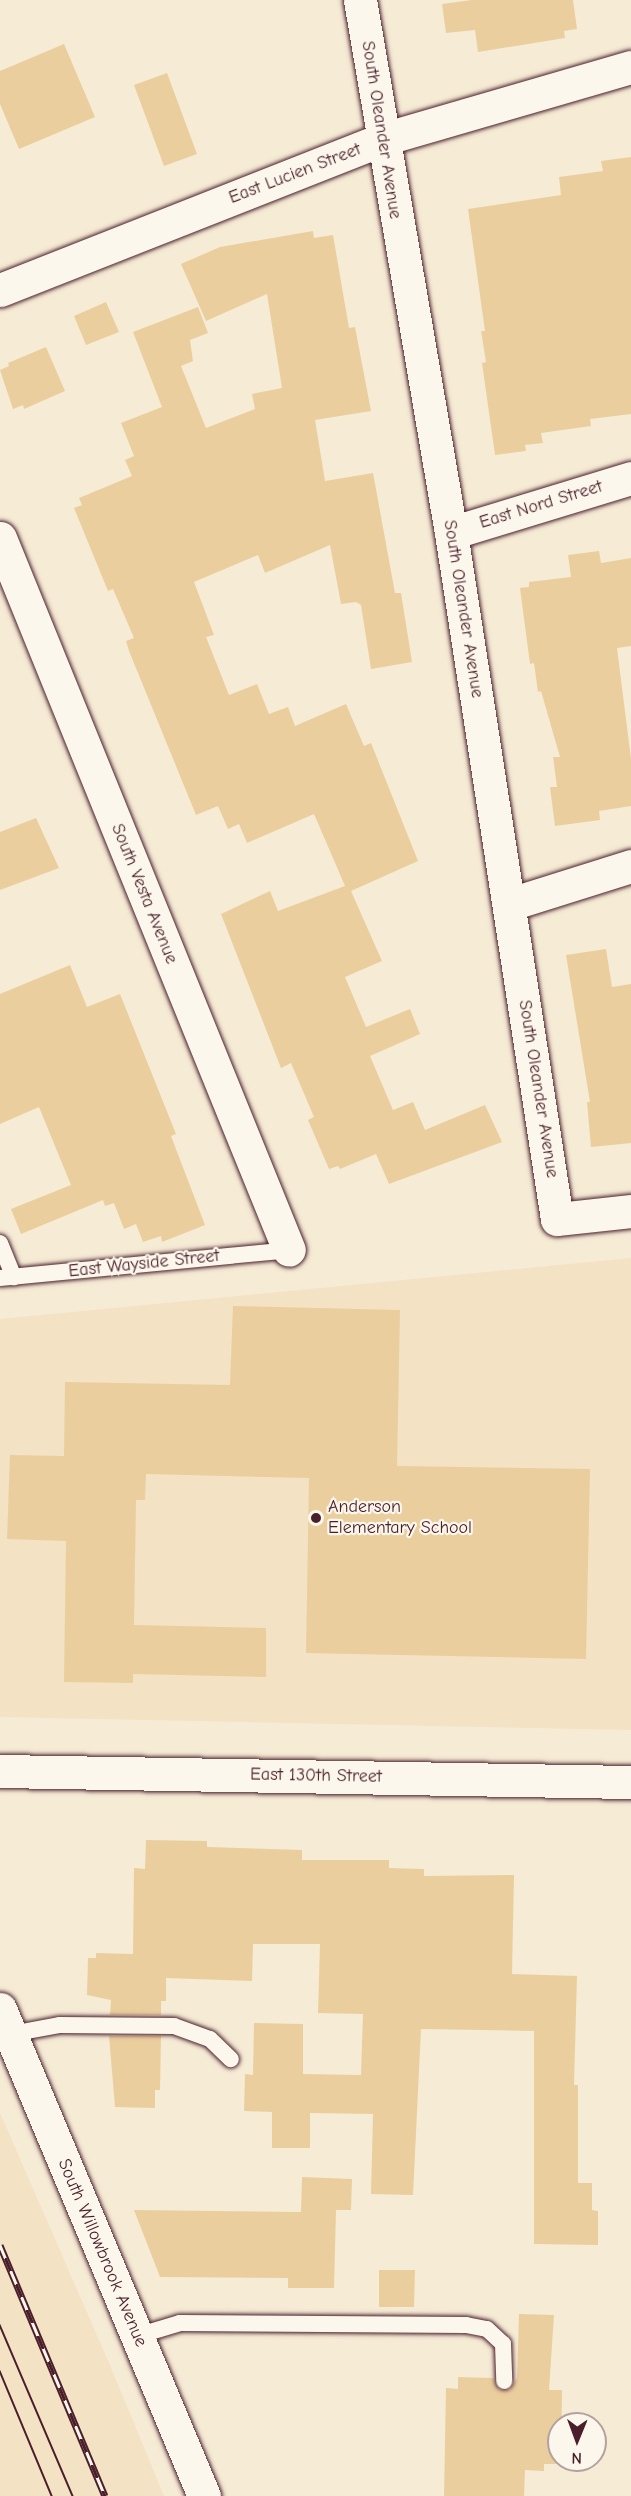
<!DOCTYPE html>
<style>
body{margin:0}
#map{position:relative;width:631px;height:2496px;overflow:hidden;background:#f6ebd5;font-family:"Comic Neue",sans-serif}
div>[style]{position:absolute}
.built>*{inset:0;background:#f3e2c4}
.building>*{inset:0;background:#ebce9e}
.roads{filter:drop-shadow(0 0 2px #4a1f2b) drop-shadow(0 0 2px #4a1f2b)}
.lane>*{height:16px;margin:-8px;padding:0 8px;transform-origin:8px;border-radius:8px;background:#fbf7ec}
.street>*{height:33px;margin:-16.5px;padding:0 16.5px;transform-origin:16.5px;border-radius:16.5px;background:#fbf7ec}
.secondary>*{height:33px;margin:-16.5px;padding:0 16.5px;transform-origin:16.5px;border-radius:16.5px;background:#fbf7ec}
.tram>*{height:1.5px;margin:-0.75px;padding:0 0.75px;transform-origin:0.75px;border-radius:0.75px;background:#4a1f2b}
.rail>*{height:7px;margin-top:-3.5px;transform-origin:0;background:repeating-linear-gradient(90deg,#fbf7ec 0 14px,#4a1f2b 0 28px);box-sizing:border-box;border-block:2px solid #4a1f2b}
.dots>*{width:16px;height:16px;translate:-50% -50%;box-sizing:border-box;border:3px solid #fbf7ec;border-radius:50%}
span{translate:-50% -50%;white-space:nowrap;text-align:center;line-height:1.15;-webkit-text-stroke:4.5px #fbf7ec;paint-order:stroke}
.street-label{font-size:18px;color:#4a1f2b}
.poi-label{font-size:18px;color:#4a1f2b}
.left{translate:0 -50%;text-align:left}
.north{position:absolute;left:547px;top:2412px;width:60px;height:60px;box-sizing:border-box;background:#fbf7ec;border:2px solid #b4a19f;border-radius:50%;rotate:181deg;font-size:16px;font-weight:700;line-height:24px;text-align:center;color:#4a1f2b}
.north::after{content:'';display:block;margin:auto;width:21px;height:27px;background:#4a1f2b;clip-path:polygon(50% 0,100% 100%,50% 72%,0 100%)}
</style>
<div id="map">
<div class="built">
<div style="clip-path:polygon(631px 1258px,631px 1730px,0 1717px,0 1319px)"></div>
<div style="clip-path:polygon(0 2113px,109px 2363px,164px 2496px,0 2496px)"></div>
</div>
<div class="building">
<div style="clip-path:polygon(472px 0,573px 0,577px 29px,564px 31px,565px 38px,478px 52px,475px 30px,446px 33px,442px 4px)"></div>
<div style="clip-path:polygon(64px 44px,95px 117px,19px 149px,0 104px,0 71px)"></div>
<div style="clip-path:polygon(167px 73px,197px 154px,164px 166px,134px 85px)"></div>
<div style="clip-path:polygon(631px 157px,631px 414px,590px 419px,591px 426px,541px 433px,543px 443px,525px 445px,526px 451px,495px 455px,482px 363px,486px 362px,481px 331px,485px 331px,468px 209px,561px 195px,559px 177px,603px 171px,601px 161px)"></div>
<div style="clip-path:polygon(313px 231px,314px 238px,333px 235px,349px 328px,355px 327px,371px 411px,315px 420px,325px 481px,373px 473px,395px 593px,401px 593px,412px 662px,371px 669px,361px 605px,356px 602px,341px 604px,330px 545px,265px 573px,258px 555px,194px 582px,214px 635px,206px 637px,229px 695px,257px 684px,269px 714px,288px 707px,295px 726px,346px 704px,364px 746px,371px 743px,418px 861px,351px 891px,382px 961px,345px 977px,366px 1027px,410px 1009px,420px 1034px,370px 1056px,393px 1110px,413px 1102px,425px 1130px,485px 1105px,502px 1142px,389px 1184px,376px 1154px,340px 1169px,338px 1166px,329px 1169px,308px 1120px,314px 1117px,291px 1063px,281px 1068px,221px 914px,270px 891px,278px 911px,345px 886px,314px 814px,247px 843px,239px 824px,228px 829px,218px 806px,196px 815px,129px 651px,126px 641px,134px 638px,113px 589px,108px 591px,74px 508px,82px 505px,79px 498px,132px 476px,125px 460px,134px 456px,121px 423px,162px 407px,133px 332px,198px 307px,208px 333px,190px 340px,193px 361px,181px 366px,206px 428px,255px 409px,252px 394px,282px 388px,267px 294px,206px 321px,181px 264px,220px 247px)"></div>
<div style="clip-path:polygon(106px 302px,119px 332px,86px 345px,74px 316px)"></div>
<div style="clip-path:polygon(46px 347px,65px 391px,24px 409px,23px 405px,13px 409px,0 370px,9px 366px,8px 363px)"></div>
<div style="clip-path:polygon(599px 551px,601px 563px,631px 558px,631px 646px,617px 648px,631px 759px,631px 806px,599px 811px,600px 820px,555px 826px,550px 787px,557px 787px,553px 757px,560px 757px,541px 691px,538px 692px,534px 663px,530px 664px,520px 588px,529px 587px,529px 582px,571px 577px,568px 555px)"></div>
<div style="clip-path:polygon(36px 818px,59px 868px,0 890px,0 832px)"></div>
<div style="clip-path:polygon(606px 949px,612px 987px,631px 984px,631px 1143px,591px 1147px,587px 1102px,590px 1102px,566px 955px)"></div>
<div style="clip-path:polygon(70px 965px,87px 1007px,120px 994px,176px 1134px,171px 1136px,205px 1225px,162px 1242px,161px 1236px,143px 1242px,136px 1224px,124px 1229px,114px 1203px,105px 1206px,103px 1200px,21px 1234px,11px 1209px,71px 1185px,39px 1107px,0 1124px,0 994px)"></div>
<div style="clip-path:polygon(233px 1306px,400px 1310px,397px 1466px,590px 1469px,586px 1659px,306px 1653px,309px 1478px,146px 1474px,145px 1500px,136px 1500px,134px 1625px,266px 1628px,266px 1677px,133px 1674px,133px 1683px,64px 1682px,66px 1541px,7px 1539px,10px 1455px,64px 1456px,65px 1382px,230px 1385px)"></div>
<div style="clip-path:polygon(146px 1840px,207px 1841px,207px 1847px,302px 1850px,302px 1860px,389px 1860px,389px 1868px,424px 1869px,424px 1876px,514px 1875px,512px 1974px,577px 1976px,574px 2085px,578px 2085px,578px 2183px,592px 2183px,592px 2210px,598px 2211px,598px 2245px,534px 2244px,534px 2031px,421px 2029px,413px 2195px,371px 2194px,373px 2114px,310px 2113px,310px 2148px,272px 2148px,272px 2112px,244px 2111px,245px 2074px,253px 2075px,254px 2023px,303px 2024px,303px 2074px,361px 2075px,363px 2014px,318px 2013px,320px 1944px,253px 1944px,252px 1981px,166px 1978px,166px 2001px,161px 2001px,161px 2015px,110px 2015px,111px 2000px,87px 1995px,88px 1958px,96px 1958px,96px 1953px,133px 1954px,134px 1868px,145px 1869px)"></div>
<div style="clip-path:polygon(109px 2036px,161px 2036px,160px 2090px,155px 2090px,155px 2108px,115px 2107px)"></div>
<div style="clip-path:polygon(302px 2177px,352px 2179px,351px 2210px,336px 2210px,334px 2288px,288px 2288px,288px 2278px,160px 2277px,134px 2210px,301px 2212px)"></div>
<div style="clip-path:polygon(379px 2270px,415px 2270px,414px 2307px,379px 2307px)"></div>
<div style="clip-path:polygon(519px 2314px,554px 2315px,549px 2390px,562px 2390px,561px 2464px,544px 2464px,544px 2471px,525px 2470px,524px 2496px,444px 2496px,446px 2388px,458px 2389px,458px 2377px,493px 2378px,499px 2390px,510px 2390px,517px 2378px)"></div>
</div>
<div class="roads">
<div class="lane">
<div style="left:0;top:1243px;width:37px;rotate:68deg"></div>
<div style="left:0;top:1278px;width:290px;rotate:-5.5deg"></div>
<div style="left:11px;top:2034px;width:50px;rotate:-10.4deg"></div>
<div style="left:60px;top:2025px;width:114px;rotate:0.5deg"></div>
<div style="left:174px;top:2026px;width:38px;rotate:20deg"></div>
<div style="left:210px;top:2039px;width:29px;rotate:44deg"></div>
<div style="left:137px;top:2336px;width:45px;rotate:-16.8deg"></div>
<div style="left:180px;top:2323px;width:286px;rotate:0.4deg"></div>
<div style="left:466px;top:2325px;width:21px;rotate:11deg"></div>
<div style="left:487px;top:2329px;width:22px;rotate:43deg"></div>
<div style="left:503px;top:2344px;width:37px;rotate:88deg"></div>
</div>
<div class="street">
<div style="left:360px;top:0;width:541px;rotate:80.31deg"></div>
<div style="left:451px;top:533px;width:694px;rotate:81.22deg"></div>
<div style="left:557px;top:1219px;width:74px;rotate:-6.2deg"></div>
<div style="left:0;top:290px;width:412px;rotate:-21.5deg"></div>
<div style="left:383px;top:139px;width:258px;rotate:-16.2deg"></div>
<div style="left:451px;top:533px;width:188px;rotate:-17deg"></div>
<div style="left:0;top:538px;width:768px;rotate:67.91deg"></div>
<div style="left:510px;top:904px;width:127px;rotate:-17.4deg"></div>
<div style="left:0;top:2009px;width:528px;rotate:67.27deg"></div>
</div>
<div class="secondary">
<div style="left:0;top:1771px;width:631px;rotate:1deg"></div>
</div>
</div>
<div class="tram">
<div style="left:0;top:2325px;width:186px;rotate:66.9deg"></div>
<div style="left:0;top:2371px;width:135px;rotate:67.4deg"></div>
</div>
<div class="rail">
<div style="left:0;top:2245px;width:272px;rotate:67.3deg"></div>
</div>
<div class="dots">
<div style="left:316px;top:1518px;background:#4a1f2b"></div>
</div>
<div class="street-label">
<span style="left:381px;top:130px;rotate:81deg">South Oleander Avenue</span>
<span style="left:295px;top:174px;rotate:-21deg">East Lucien Street</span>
<span style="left:541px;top:505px;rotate:-17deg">East Nord Street</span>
<span style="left:463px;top:609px;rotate:81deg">South Oleander Avenue</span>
<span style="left:144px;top:894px;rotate:68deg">South Vesta Avenue</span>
<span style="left:538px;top:1089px;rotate:81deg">South Oleander Avenue</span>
<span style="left:144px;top:1264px;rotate:-6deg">East Wayside Street</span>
<span style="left:316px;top:1776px;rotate:1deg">East 130th Street</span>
<span style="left:102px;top:2253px;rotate:67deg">South Willowbrook Avenue</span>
</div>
<div class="poi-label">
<span class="left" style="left:328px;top:1518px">Anderson<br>Elementary School</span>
</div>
<div class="north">N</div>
</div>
